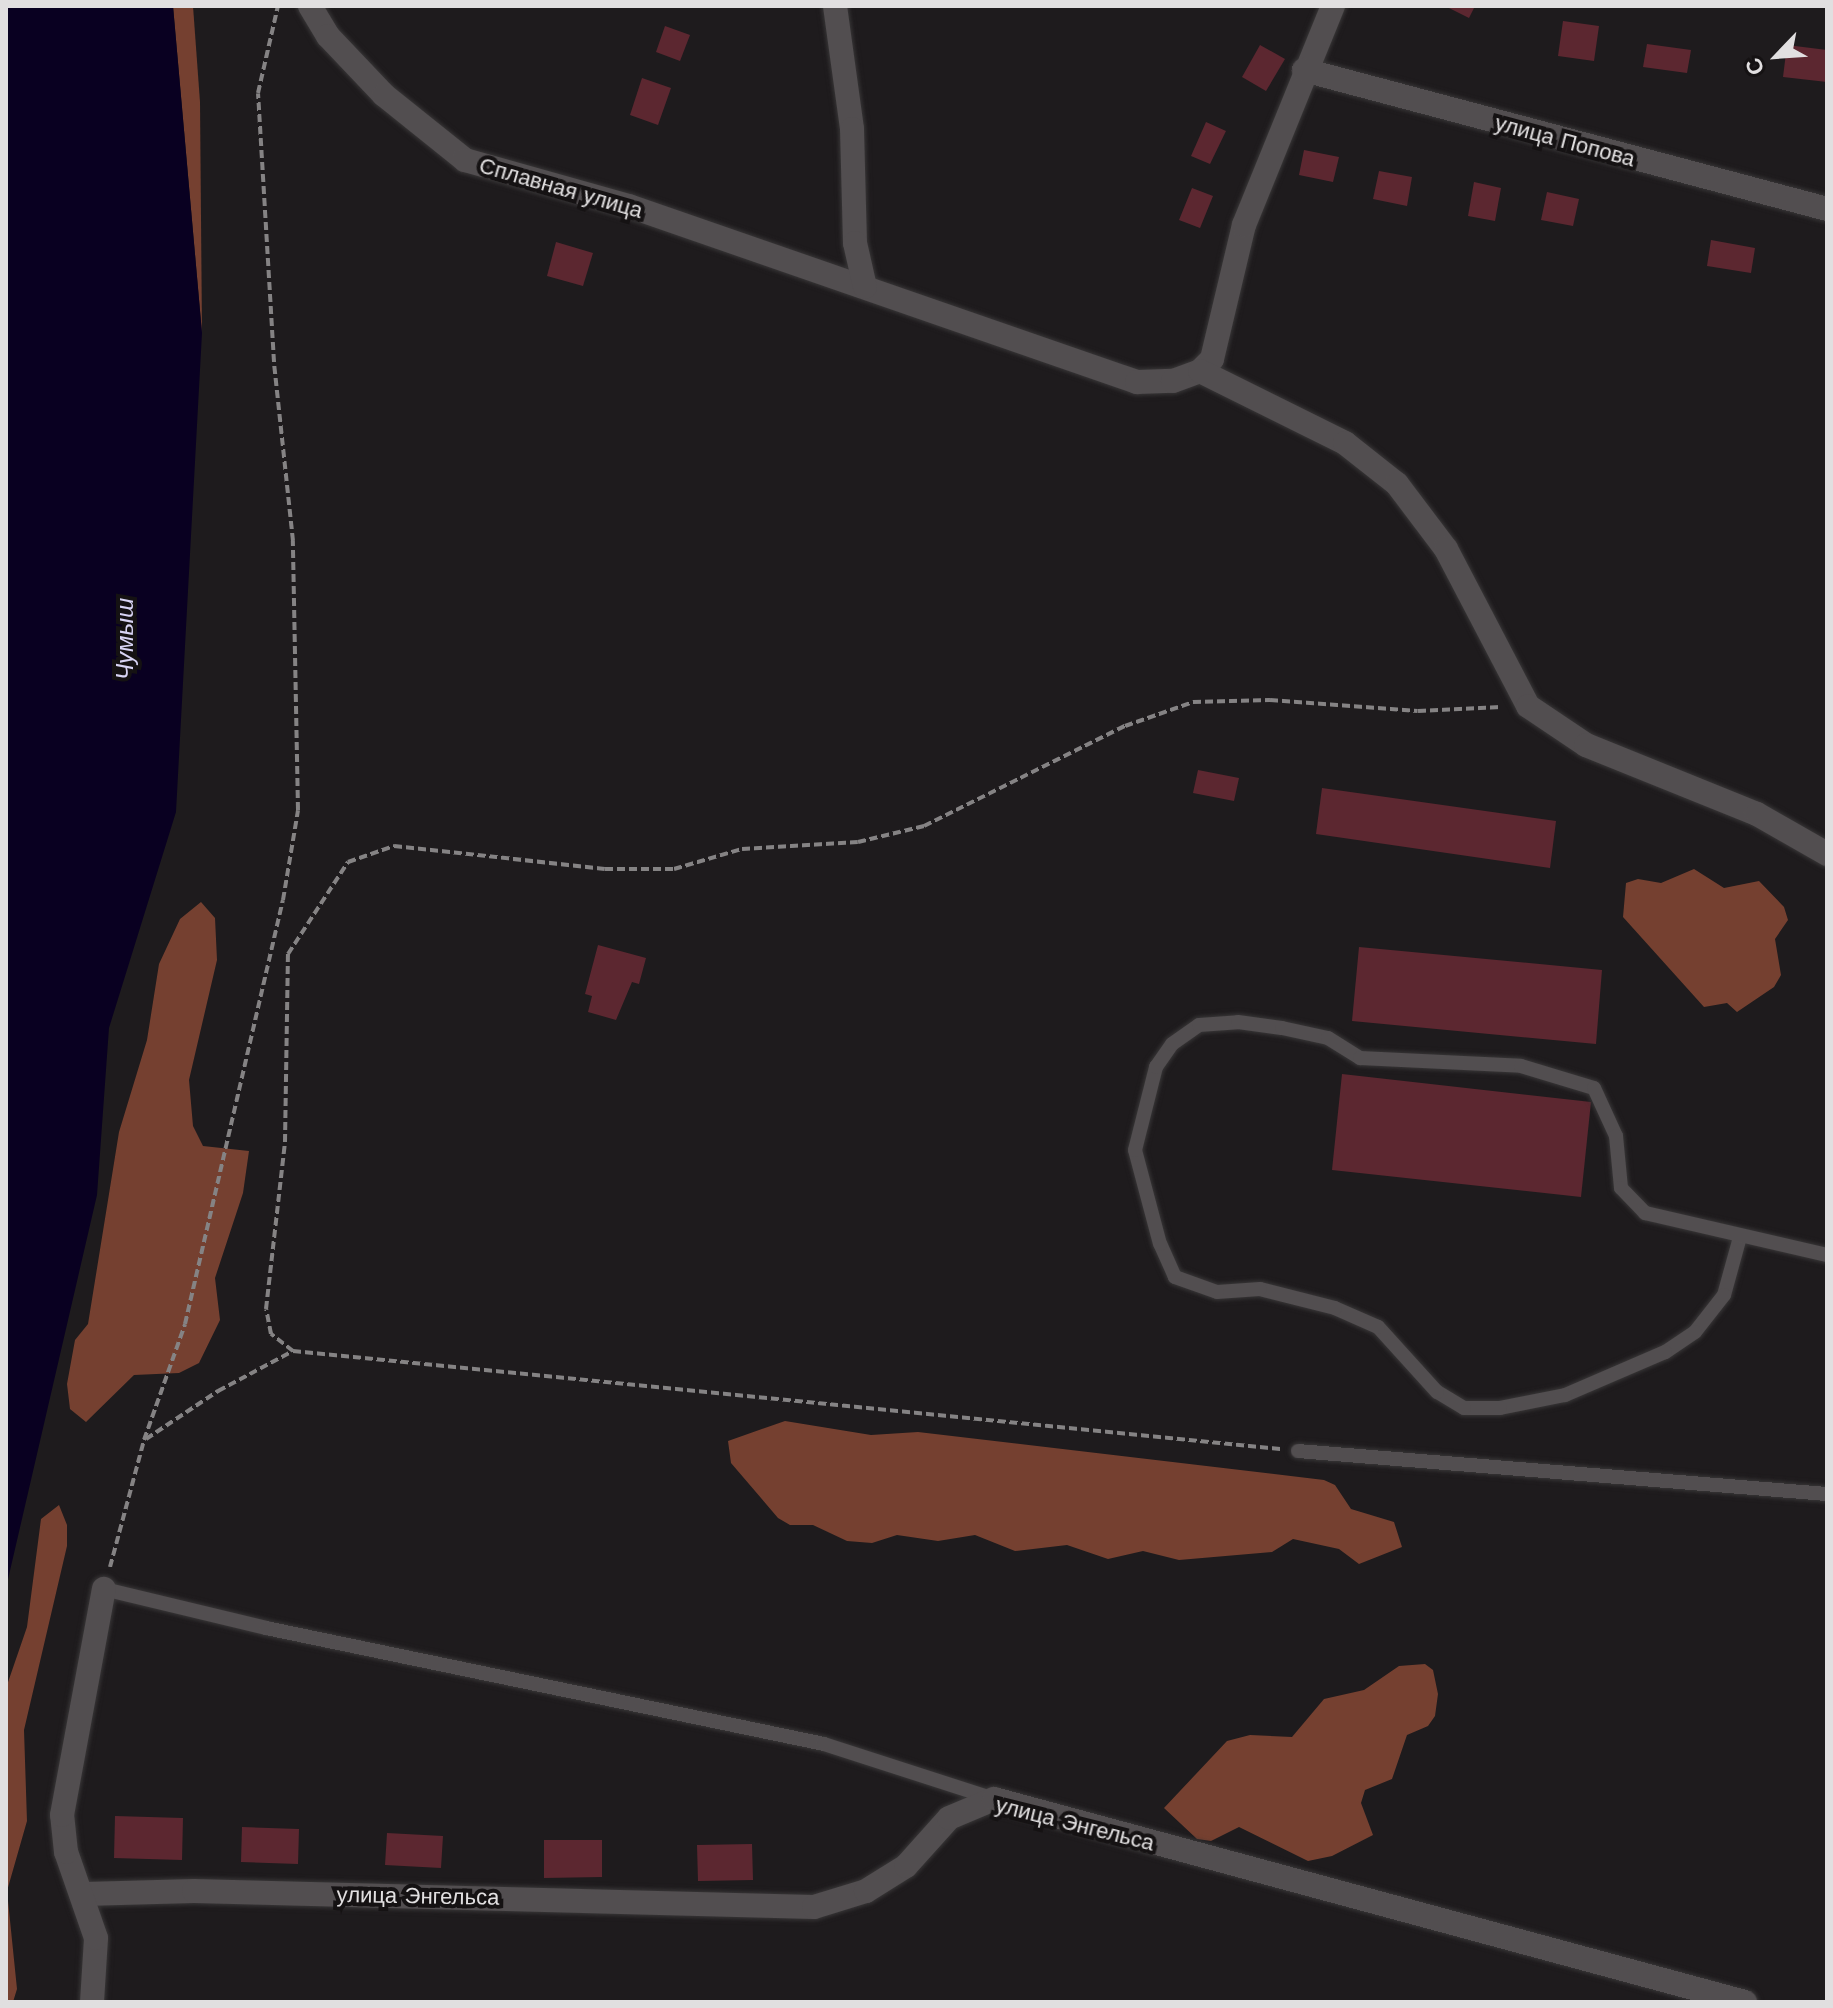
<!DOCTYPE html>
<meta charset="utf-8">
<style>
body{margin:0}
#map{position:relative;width:1833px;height:2008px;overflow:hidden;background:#1e1b1d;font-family:"Work Sans",sans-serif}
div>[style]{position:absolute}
.forest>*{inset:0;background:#754030}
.water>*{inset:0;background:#090021}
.building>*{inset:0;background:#5c2730}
.path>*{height:4px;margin-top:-2px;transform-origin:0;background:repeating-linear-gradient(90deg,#858384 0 8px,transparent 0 12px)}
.roads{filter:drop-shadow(0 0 2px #383637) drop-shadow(0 0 2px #383637)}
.lane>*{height:14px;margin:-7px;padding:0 7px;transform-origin:7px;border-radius:7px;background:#524e50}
.street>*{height:24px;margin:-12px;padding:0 12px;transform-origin:12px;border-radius:12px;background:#524e50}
span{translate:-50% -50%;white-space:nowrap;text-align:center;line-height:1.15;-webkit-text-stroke:8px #151213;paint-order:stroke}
.street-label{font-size:22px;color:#e1dfe0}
.water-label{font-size:24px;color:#d8d4f4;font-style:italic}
.frame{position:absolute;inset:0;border:8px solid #e1dfe0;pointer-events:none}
.north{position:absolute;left:1737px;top:16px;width:80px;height:80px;-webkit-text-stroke:6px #151213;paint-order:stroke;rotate:245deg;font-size:22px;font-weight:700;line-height:32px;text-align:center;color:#e1dfe0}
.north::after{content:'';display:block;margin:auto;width:28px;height:36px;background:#e1dfe0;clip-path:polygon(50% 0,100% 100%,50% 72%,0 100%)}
</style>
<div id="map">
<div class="forest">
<div style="clip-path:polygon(173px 6px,193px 6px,200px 102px,202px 333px)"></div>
<div style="clip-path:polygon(1694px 869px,1724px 888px,1759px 881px,1784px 907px,1788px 920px,1775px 939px,1781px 975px,1774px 987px,1737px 1012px,1727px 1003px,1704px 1007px,1623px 917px,1626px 883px,1638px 879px,1661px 883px)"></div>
<div style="clip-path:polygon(201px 902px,215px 918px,217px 960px,189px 1080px,193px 1126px,203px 1146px,249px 1151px,243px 1193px,215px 1278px,220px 1320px,199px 1363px,179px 1373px,134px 1375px,86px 1422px,70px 1409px,67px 1384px,75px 1340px,88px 1324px,119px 1132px,147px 1040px,159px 964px,180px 919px)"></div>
<div style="clip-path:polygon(785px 1421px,871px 1435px,918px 1432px,1324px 1480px,1335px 1485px,1351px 1509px,1394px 1522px,1402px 1547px,1359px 1564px,1339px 1549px,1293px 1539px,1272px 1552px,1179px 1560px,1143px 1551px,1108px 1559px,1067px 1545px,1015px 1551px,975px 1535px,938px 1541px,897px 1535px,872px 1543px,847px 1541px,813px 1525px,790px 1525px,778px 1518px,731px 1463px,728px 1441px)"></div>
<div style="clip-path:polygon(59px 1505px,67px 1525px,67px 1546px,24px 1730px,27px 1821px,7px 1891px,17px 1989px,13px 2002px,6px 2002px,6px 1688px,27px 1627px,41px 1519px)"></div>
<div style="clip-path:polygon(1425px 1664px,1433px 1670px,1438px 1694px,1435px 1716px,1428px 1726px,1407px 1735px,1392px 1779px,1365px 1790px,1361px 1803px,1373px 1835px,1332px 1856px,1308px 1861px,1239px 1827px,1211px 1841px,1197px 1839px,1164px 1808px,1227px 1741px,1250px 1735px,1292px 1737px,1324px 1699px,1364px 1690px,1399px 1666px)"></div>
</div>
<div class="water">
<div style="clip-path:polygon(6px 6px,173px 6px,202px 333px,176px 812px,109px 1028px,97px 1195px,6px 1588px)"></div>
</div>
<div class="building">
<div style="clip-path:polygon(1445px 6px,1475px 6px,1469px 18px)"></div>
<div style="clip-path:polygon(1563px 21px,1599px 26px,1594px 61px,1558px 56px)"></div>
<div style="clip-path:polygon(665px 26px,690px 35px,680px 61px,656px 52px)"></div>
<div style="clip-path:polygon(1647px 44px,1691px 50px,1687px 73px,1643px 67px)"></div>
<div style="clip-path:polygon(1260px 45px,1285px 59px,1266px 91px,1242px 77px)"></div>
<div style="clip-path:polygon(1787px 45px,1827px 50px,1827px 82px,1783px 77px)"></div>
<div style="clip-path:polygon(642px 78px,671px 88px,658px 125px,630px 115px)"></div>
<div style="clip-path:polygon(1206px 122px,1226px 131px,1210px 164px,1191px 156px)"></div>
<div style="clip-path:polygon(1304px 150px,1339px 157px,1333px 182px,1299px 175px)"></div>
<div style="clip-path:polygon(1379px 171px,1412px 177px,1407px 206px,1373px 199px)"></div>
<div style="clip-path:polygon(1474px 182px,1501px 188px,1495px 221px,1468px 216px)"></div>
<div style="clip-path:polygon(1192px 188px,1213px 196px,1200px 228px,1179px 220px)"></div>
<div style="clip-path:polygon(1547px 192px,1579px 199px,1573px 226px,1541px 220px)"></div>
<div style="clip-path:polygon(1711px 240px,1755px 248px,1751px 273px,1707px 266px)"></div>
<div style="clip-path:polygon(556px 242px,593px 253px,583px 286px,547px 276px)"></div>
<div style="clip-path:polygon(1198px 770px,1239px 778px,1234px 801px,1193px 793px)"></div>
<div style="clip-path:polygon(1322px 788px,1556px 821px,1550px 868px,1316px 834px)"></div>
<div style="clip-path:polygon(598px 945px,646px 958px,639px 984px,632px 982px,616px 1020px,588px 1012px,592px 996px,585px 994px)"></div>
<div style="clip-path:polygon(1359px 947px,1602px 970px,1596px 1044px,1352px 1021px)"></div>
<div style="clip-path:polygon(1342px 1074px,1591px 1102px,1581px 1197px,1332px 1170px)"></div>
<div style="clip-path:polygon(115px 1816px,183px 1818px,182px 1860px,114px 1858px)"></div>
<div style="clip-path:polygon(242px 1827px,299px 1829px,298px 1864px,241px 1862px)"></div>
<div style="clip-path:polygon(387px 1833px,443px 1836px,441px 1868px,385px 1865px)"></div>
<div style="clip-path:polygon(544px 1840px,602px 1840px,602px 1877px,544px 1878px)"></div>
<div style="clip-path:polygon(752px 1844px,753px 1880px,698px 1881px,697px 1845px)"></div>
</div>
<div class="path">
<div style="left:293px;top:1351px;width:28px;rotate:-142deg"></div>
<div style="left:271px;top:1334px;width:25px;rotate:-101deg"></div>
<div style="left:266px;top:1309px;width:168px;rotate:-83.5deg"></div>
<div style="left:285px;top:1142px;width:188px;rotate:-89.1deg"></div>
<div style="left:288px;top:954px;width:110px;rotate:-56.9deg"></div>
<div style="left:348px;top:862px;width:49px;rotate:-19.2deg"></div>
<div style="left:394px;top:846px;width:212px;rotate:6.2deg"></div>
<div style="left:605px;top:869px;width:69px"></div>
<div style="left:674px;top:869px;width:71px;rotate:-16.4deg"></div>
<div style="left:742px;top:849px;width:116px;rotate:-3.5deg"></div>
<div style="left:858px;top:842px;width:68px;rotate:-13.6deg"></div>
<div style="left:924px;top:826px;width:225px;rotate:-26.5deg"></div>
<div style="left:1125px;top:726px;width:72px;rotate:-19.4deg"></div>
<div style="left:1193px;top:702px;width:77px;rotate:-1.5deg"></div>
<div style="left:1270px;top:700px;width:148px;rotate:4.3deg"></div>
<div style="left:1418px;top:711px;width:83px;rotate:-2.8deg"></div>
<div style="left:146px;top:1439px;width:87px;rotate:-33.7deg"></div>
<div style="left:218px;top:1391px;width:85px;rotate:-28.1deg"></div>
<div style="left:293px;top:1351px;width:992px;rotate:5.67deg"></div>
<div style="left:110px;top:1567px;width:131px;rotate:-75deg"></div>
<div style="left:144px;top:1440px;width:123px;rotate:-70.5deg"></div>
<div style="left:185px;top:1324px;width:435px;rotate:-77deg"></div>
<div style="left:283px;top:900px;width:91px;rotate:-80.5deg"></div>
<div style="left:298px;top:810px;width:269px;rotate:-91.1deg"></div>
<div style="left:293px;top:541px;width:180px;rotate:-96.1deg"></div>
<div style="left:274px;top:362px;width:269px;rotate:-93.4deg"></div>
<div style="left:258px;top:93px;width:89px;rotate:-77.1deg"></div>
</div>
<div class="roads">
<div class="lane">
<div style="left:1740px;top:1237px;width:60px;rotate:105.4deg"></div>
<div style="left:1724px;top:1295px;width:47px;rotate:128.1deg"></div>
<div style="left:1695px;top:1332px;width:36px;rotate:146deg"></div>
<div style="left:1665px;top:1352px;width:109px;rotate:156.7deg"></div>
<div style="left:1565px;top:1395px;width:66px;rotate:168.7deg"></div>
<div style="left:1500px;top:1408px;width:36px;rotate:180deg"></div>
<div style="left:1464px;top:1408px;width:31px;rotate:-149deg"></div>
<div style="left:1437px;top:1392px;width:88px;rotate:-132.2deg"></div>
<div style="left:1378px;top:1327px;width:47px;rotate:-156.2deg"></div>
<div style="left:1335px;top:1308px;width:77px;rotate:-165.8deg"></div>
<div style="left:1260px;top:1289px;width:43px;rotate:176deg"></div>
<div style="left:1217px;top:1292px;width:45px;rotate:-160.3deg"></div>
<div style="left:1175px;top:1277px;width:36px;rotate:-114deg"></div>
<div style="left:1160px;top:1244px;width:97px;rotate:-104.9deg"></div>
<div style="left:1135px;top:1150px;width:86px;rotate:-75.8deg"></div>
<div style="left:1156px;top:1067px;width:28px;rotate:-55deg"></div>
<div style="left:1172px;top:1044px;width:33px;rotate:-35deg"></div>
<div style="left:1199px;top:1025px;width:39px;rotate:-4deg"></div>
<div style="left:1238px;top:1022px;width:44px;rotate:7.8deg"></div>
<div style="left:1282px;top:1028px;width:47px;rotate:12.3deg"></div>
<div style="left:1328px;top:1038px;width:38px;rotate:32deg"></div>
<div style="left:1360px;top:1058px;width:161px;rotate:2.8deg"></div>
<div style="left:1521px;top:1066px;width:76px;rotate:16.8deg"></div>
<div style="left:1594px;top:1088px;width:53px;rotate:65.4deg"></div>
<div style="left:1616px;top:1136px;width:52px;rotate:84.5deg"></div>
<div style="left:1621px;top:1188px;width:35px;rotate:46deg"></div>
<div style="left:1645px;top:1213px;width:187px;rotate:13deg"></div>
<div style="left:1298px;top:1451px;width:531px;rotate:4.65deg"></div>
<div style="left:104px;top:1589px;width:167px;rotate:13.5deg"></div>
<div style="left:266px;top:1628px;width:570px;rotate:11.74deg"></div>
<div style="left:824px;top:1744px;width:179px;rotate:17.9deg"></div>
</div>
<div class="street">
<div style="left:310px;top:6px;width:35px;rotate:59deg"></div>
<div style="left:328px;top:36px;width:81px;rotate:46.5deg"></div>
<div style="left:384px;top:95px;width:104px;rotate:38.7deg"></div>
<div style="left:465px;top:160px;width:170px;rotate:15.7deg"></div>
<div style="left:629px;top:206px;width:538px;rotate:19.11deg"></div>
<div style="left:1137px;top:382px;width:36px;rotate:-2deg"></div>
<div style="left:1173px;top:381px;width:29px;rotate:-20deg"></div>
<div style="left:1200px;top:371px;width:17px;rotate:-45deg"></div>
<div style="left:1212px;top:359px;width:138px;rotate:-76.6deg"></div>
<div style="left:1244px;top:225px;width:236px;rotate:-67.9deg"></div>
<div style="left:835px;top:6px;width:124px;rotate:82.1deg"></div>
<div style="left:852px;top:129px;width:114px;rotate:88.5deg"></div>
<div style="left:855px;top:243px;width:45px;rotate:77.2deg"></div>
<div style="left:1304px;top:70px;width:541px;rotate:14.88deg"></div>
<div style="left:1200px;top:371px;width:162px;rotate:26.4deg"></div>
<div style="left:1345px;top:443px;width:66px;rotate:38.3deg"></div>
<div style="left:1397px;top:484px;width:81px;rotate:53deg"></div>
<div style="left:1446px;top:549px;width:177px;rotate:62.4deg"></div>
<div style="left:1528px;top:706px;width:70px;rotate:33.9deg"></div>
<div style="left:1586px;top:745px;width:184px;rotate:22deg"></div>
<div style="left:1757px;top:814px;width:81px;rotate:29.7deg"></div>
<div style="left:84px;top:1894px;width:110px;rotate:-1.6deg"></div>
<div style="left:194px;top:1891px;width:620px;rotate:1.48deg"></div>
<div style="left:814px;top:1907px;width:54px;rotate:-17.1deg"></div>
<div style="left:866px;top:1891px;width:47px;rotate:-32deg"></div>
<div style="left:906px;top:1866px;width:64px;rotate:-48.1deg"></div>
<div style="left:949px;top:1818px;width:49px;rotate:-22.9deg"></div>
<div style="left:994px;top:1799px;width:778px;rotate:15.13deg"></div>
<div style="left:92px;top:2002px;width:64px;rotate:-86.4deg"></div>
<div style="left:96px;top:1938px;width:91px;rotate:-109.2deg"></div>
<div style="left:66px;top:1852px;width:37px;rotate:-96deg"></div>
<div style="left:62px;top:1815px;width:230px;rotate:-79.5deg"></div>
</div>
</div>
<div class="street-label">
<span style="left:1565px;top:141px;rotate:15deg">улица Попова</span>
<span style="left:561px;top:188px;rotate:16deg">Сплавная улица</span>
<span style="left:1075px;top:1824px;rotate:14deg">улица Энгельса</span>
<span style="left:418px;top:1896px;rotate:1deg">улица Энгельса</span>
</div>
<div class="water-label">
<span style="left:126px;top:639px;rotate:-90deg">Чумыш</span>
</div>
<div class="frame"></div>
<div class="north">С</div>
</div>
